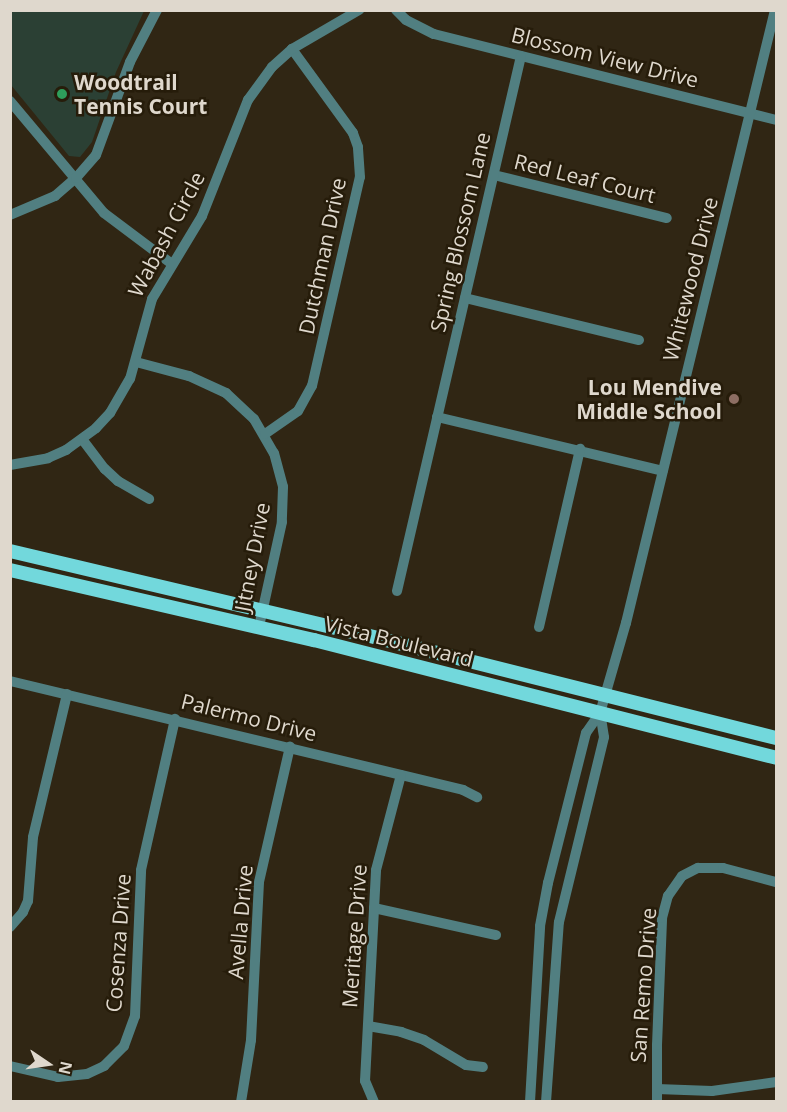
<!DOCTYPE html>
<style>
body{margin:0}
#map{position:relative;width:787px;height:1112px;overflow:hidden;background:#302614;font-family:"Open Sans",sans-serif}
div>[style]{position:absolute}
.green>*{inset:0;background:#2b4034}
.minor>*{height:10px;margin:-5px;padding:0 5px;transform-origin:5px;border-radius:5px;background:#517f81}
.major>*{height:14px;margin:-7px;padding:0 7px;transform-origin:7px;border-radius:7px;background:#72d8dc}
.dots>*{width:16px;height:16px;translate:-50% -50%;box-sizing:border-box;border:3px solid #261c0a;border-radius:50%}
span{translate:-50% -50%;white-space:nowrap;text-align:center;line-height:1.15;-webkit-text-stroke:5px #261c0a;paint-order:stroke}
.street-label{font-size:21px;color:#dfd8cd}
.poi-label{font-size:21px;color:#dfd8cd;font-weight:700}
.left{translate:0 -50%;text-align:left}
.right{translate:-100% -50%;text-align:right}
.frame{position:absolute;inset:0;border:12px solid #dfd8cd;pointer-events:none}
.north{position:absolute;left:18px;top:1034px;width:60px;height:60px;-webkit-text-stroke:4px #261c0a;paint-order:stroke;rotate:103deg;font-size:16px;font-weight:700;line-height:24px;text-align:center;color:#dfd8cd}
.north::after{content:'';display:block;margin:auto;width:21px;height:27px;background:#dfd8cd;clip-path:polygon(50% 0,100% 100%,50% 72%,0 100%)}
</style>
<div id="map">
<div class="green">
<div style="clip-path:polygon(10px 11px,144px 11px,116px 72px,92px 142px,80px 157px,69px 156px,11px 85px)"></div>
</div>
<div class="minor">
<div style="left:396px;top:10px;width:14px;rotate:45deg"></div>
<div style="left:406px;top:20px;width:31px;rotate:27deg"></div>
<div style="left:434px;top:34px;width:353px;rotate:14.1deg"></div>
<div style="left:10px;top:101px;width:146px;rotate:50deg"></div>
<div style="left:104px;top:213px;width:85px;rotate:36.9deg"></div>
<div style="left:494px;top:175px;width:178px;rotate:14deg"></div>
<div style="left:10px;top:215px;width:49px;rotate:-22.9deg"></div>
<div style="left:55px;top:196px;width:28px;rotate:-41deg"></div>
<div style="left:76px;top:178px;width:30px;rotate:-49deg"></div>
<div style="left:96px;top:155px;width:99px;rotate:-69.9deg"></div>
<div style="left:130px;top:62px;width:59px;rotate:-62.6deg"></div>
<div style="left:465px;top:298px;width:179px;rotate:13.6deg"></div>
<div style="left:136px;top:362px;width:55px;rotate:14.8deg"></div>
<div style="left:189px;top:376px;width:41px;rotate:24.7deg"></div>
<div style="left:226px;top:393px;width:38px;rotate:43deg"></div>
<div style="left:254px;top:419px;width:39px;rotate:60deg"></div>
<div style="left:274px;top:453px;width:35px;rotate:75deg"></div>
<div style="left:283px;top:487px;width:35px;rotate:92deg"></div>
<div style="left:282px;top:522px;width:107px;rotate:102.4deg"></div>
<div style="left:437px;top:417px;width:232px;rotate:13.4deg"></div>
<div style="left:265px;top:434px;width:40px;rotate:-34.9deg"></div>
<div style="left:298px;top:411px;width:29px;rotate:-61deg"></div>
<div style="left:312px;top:386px;width:214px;rotate:-77.1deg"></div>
<div style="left:360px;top:177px;width:30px;rotate:-94deg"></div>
<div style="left:358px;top:147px;width:15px;rotate:-110deg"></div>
<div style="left:353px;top:133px;width:104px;rotate:-126deg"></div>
<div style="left:82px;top:439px;width:38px;rotate:53deg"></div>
<div style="left:105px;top:469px;width:18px;rotate:43deg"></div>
<div style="left:118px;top:481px;width:36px;rotate:30deg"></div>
<div style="left:10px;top:465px;width:39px;rotate:-10deg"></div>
<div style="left:48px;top:458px;width:20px;rotate:-24deg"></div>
<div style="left:66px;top:450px;width:37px;rotate:-36deg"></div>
<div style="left:96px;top:428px;width:21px;rotate:-47deg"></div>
<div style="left:110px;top:413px;width:39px;rotate:-60deg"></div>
<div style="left:130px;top:379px;width:83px;rotate:-74.6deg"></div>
<div style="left:152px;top:299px;width:97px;rotate:-58.9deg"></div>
<div style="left:202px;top:216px;width:125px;rotate:-68.4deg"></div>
<div style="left:248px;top:100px;width:41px;rotate:-54deg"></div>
<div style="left:272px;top:67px;width:27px;rotate:-42deg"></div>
<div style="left:292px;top:49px;width:78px;rotate:-30.2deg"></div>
<div style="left:397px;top:591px;width:549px;rotate:-76.95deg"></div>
<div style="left:539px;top:627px;width:183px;rotate:-77deg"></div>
<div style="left:10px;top:681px;width:466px;rotate:13.5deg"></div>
<div style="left:463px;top:790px;width:16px;rotate:27deg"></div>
<div style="left:374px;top:908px;width:125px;rotate:12.5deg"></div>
<div style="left:10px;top:927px;width:20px;rotate:-49deg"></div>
<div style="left:23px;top:912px;width:12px;rotate:-66deg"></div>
<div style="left:28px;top:901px;width:64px;rotate:-85.5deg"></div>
<div style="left:33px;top:837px;width:147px;rotate:-76.6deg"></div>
<div style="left:368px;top:1026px;width:34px;rotate:10deg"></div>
<div style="left:401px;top:1032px;width:24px;rotate:19deg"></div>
<div style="left:424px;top:1040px;width:49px;rotate:30.8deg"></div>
<div style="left:466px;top:1065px;width:17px;rotate:7deg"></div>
<div style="left:10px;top:1066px;width:49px;rotate:12.9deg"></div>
<div style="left:58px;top:1077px;width:29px;rotate:-6deg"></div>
<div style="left:87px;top:1074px;width:19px;rotate:-25deg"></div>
<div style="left:104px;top:1066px;width:28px;rotate:-45deg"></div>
<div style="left:124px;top:1046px;width:32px;rotate:-70deg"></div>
<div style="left:135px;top:1016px;width:146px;rotate:-87.6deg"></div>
<div style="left:141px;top:870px;width:155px;rotate:-77.3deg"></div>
<div style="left:657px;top:1089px;width:55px;rotate:2.1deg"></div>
<div style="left:712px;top:1091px;width:65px;rotate:-8deg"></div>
<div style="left:241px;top:1102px;width:63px;rotate:-80.8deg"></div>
<div style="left:251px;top:1040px;width:158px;rotate:-87.1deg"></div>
<div style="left:259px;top:882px;width:139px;rotate:-77.1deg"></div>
<div style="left:374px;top:1102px;width:23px;rotate:-113deg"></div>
<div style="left:365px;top:1081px;width:211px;rotate:-87deg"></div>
<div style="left:376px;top:870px;width:98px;rotate:-75.3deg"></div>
<div style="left:530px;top:1102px;width:176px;rotate:-86.7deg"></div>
<div style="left:540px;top:926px;width:44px;rotate:-79.5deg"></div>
<div style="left:548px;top:883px;width:155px;rotate:-75.8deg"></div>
<div style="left:586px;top:733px;width:24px;rotate:-55deg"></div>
<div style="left:600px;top:713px;width:94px;rotate:-73.9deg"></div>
<div style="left:626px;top:623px;width:631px;rotate:-76.34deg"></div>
<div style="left:546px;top:1102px;width:180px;rotate:-85.9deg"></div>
<div style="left:559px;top:922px;width:190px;rotate:-76.3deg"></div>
<div style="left:604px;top:737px;width:24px;rotate:-99deg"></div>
<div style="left:657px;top:1102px;width:57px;rotate:-90deg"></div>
<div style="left:657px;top:1045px;width:127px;rotate:-87.7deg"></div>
<div style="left:662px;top:918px;width:23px;rotate:-75deg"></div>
<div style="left:668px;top:896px;width:24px;rotate:-55deg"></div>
<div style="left:682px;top:876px;width:18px;rotate:-27deg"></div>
<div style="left:698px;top:868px;width:25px"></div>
<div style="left:723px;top:868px;width:55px;rotate:14.8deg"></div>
</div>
<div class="major">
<div style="left:10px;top:551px;width:358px;rotate:13.3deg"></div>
<div style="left:358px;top:633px;width:431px;rotate:14.1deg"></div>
<div style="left:10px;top:570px;width:312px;rotate:13deg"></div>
<div style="left:314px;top:640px;width:477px;rotate:14.3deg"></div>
</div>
<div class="dots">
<div style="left:62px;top:94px;background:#2e9e5b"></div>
<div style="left:734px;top:399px;background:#8d6e63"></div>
</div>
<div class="street-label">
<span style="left:605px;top:57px;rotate:14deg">Blossom View Drive</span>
<span style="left:585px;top:178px;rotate:14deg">Red Leaf Court</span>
<span style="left:460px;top:232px;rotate:-77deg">Spring Blossom Lane</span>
<span style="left:166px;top:234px;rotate:-62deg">Wabash Circle</span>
<span style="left:322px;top:256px;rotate:-78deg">Dutchman Drive</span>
<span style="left:690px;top:279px;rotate:-76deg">Whitewood Drive</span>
<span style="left:252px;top:557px;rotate:-79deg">Jitney Drive</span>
<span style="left:399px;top:641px;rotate:14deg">Vista Boulevard</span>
<span style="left:249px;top:717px;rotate:14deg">Palermo Drive</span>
<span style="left:240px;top:922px;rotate:-85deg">Avella Drive</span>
<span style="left:354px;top:936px;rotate:-86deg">Meritage Drive</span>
<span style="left:118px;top:943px;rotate:-86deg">Cosenza Drive</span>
<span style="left:643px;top:985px;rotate:-86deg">San Remo Drive</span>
</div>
<div class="poi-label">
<span class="left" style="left:74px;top:94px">Woodtrail<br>Tennis Court</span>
<span class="right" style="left:722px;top:399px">Lou Mendive<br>Middle School</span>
</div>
<div class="frame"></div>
<div class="north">N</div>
</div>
